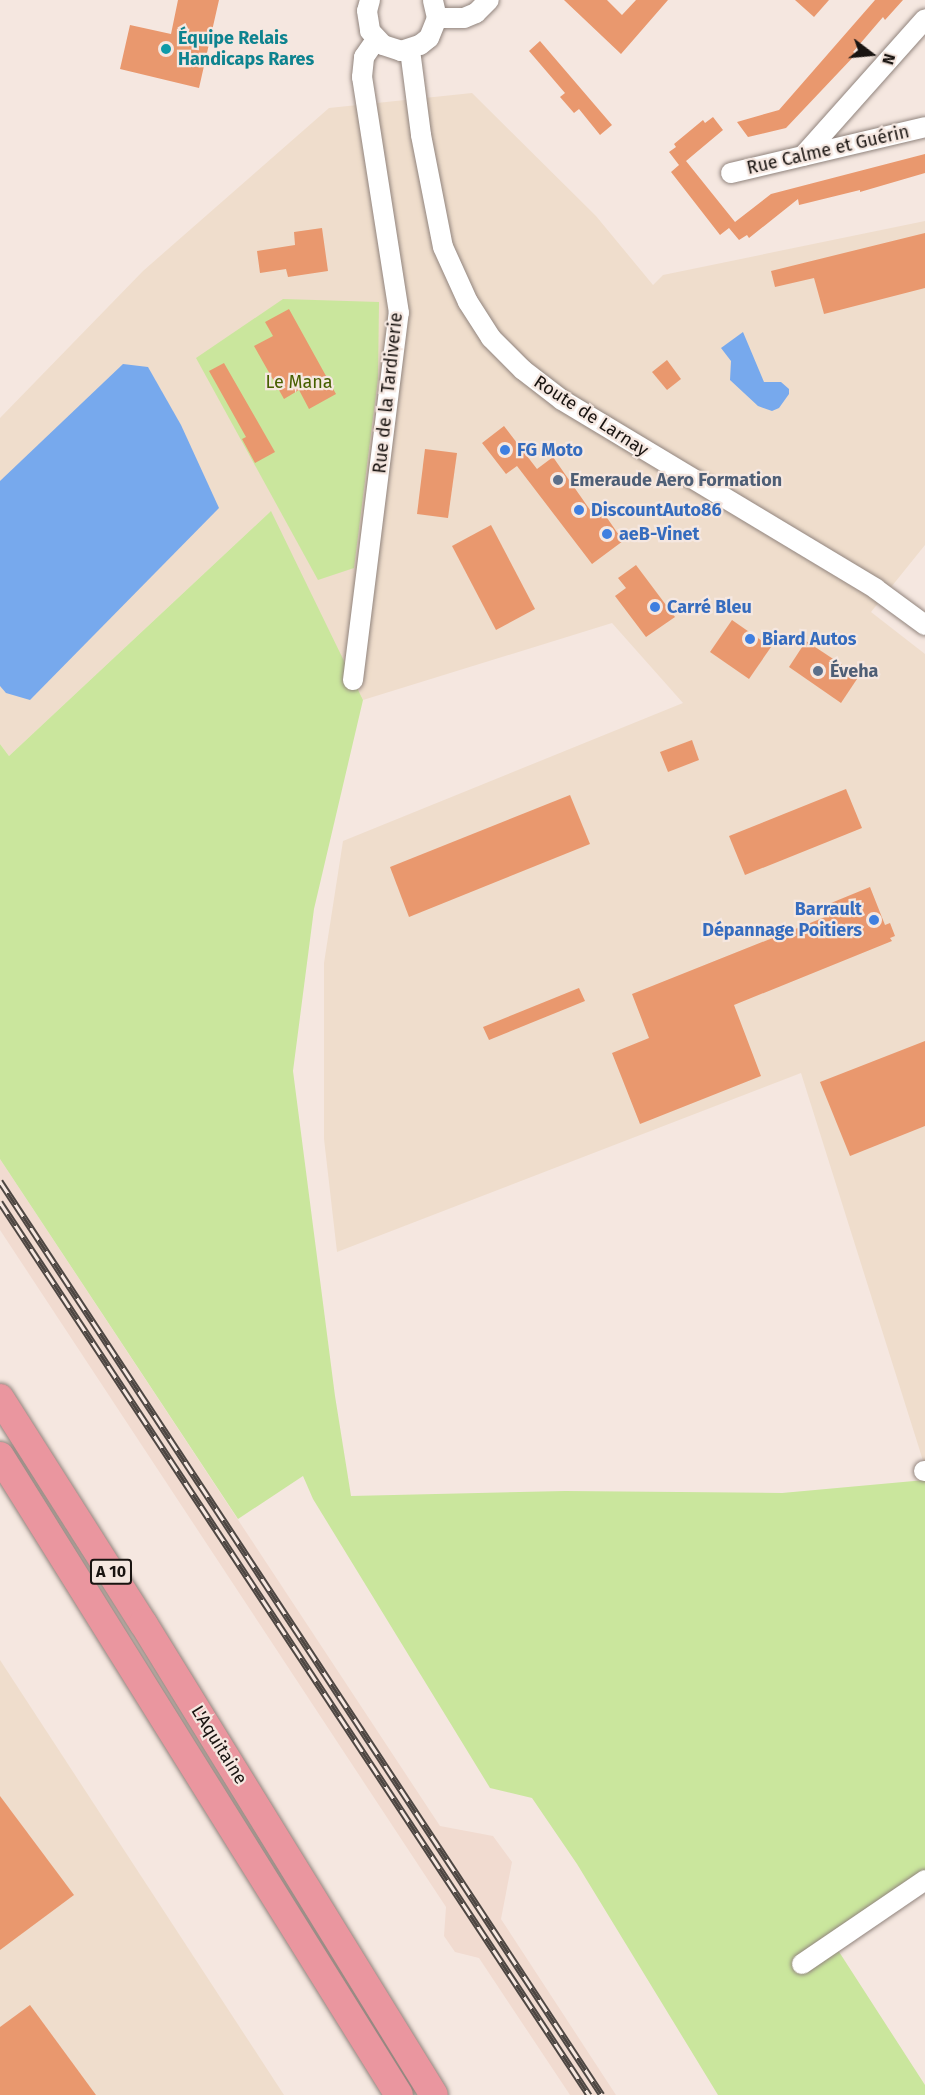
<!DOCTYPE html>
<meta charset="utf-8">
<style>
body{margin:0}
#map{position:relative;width:925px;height:2095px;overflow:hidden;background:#f5e7e0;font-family:"Fira Sans",sans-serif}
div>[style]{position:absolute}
.industrial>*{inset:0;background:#efddcc}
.built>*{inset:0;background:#f1dbd0}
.green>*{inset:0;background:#cae69d}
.water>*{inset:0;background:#77a9ed}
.building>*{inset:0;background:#e9986e}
.roads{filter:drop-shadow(0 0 2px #91847d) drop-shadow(0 0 2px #91847d)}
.minor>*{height:20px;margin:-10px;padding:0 10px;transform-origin:10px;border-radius:10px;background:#fff}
.highway>*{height:28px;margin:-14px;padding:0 14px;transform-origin:14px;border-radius:14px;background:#ea969f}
.rail>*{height:7px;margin-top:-3.5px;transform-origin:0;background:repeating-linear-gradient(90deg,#f5e7e0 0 14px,#4e4743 0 28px);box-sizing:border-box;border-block:2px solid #4e4743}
.dots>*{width:16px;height:16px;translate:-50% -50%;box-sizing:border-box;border:3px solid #f5e7e0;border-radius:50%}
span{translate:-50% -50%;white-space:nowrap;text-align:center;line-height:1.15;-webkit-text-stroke:4.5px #f5e7e0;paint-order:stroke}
.shield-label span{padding:2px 4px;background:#f5e7e0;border:2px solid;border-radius:4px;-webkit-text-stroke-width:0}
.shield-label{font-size:16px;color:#191411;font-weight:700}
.culture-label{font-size:18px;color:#0d838f;font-weight:700}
.left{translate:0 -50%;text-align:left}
.street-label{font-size:18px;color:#191411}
.park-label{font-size:18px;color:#465f00}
.shop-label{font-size:18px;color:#366cbe;font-weight:700}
.right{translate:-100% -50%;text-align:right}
.service-label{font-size:18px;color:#4e5e75;font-weight:700}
.north{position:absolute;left:841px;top:24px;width:60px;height:60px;-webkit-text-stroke:4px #f5e7e0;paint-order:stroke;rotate:106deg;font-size:16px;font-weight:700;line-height:24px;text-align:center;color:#191411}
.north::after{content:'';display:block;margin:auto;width:21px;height:27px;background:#191411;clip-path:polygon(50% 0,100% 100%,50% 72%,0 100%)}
</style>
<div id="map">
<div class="industrial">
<div style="clip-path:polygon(472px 93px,596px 216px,653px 285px,663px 275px,925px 221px,925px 545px,871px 612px,925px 654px,925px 1467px,801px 1073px,337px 1252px,324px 1139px,324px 963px,343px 841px,683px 703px,612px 623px,363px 700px,270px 512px,9px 756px,0 744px,0 418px,143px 271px,329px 108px)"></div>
<div style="clip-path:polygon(0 1660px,284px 2095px,0 2095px)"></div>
</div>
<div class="built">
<div style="clip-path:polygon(0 1159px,440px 1826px,493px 1836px,512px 1862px,501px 1919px,616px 2095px,570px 2095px,479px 1958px,455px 1952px,444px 1936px,446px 1907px,0 1230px)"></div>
</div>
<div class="green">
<div style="clip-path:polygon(283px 299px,379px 302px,378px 378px,354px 568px,318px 580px,196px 358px)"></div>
<div style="clip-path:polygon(271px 511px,363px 700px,314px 909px,293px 1071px,335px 1396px,351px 1496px,565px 1491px,782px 1493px,925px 1480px,925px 1879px,834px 1944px,925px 2085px,925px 2095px,718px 2095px,577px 1864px,532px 1798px,490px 1788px,313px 1499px,303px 1476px,238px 1519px,0 1159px,0 744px,9px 756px)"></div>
</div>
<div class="water">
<div style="clip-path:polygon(743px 332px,764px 382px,781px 382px,789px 389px,789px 394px,779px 408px,772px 411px,758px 406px,730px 380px,731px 361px,721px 348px)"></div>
<div style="clip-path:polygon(123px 364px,148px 367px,181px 425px,219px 508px,30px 700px,6px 693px,0 686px,0 481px)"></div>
</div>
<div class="building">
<div style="clip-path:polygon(178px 0,219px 0,199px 88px,120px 69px,130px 25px,171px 34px)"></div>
<div style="clip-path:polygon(564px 0,607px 0,622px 15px,636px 0,668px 0,621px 54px)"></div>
<div style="clip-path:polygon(795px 0,829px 0,814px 17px)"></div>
<div style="clip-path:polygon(875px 0,903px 0,885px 20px,883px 17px,853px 52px,856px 54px,786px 128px,748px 137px,737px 122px,779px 110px)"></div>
<div style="clip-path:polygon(540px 41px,612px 125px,600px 135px,579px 109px,574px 113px,560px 97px,565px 93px,529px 51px)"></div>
<div style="clip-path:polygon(713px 117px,723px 130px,686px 161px,735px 222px,771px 194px,925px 154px,925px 173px,860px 192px,860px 190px,799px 205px,798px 199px,749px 238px,747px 235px,739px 240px,729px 228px,720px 235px,671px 172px,679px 165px,669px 152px,676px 147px,674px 144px,703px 120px,705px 123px)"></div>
<div style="clip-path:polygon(322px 228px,328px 271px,288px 277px,286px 269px,260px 273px,257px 251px,295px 245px,294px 232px)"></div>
<div style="clip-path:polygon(925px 233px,925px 288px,824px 314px,814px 278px,775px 287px,771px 271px)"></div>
<div style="clip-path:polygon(289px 309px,336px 394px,309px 409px,299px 390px,284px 399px,254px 346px,273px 336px,265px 322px)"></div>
<div style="clip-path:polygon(667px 360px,681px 379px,667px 390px,652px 372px)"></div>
<div style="clip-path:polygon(224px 363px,275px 452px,255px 463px,242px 439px,246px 437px,209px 371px)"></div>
<div style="clip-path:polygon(504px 426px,537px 469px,553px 457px,595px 517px,603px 512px,623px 541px,592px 564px,517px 466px,506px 474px,482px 443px)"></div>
<div style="clip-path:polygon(425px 449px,457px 453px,448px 518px,417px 514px)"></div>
<div style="clip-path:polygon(491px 525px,535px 609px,496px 630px,452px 546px)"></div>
<div style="clip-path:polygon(636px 565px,675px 617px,646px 637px,615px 596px,626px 588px,618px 578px)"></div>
<div style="clip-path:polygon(732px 620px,771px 647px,749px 679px,710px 652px)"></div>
<div style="clip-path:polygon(806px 641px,859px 676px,841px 703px,789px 667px)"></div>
<div style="clip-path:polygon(692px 740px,699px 760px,668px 772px,660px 752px)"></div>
<div style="clip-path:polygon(846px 789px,862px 828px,745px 875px,729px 836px)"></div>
<div style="clip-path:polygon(570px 795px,590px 844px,409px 917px,390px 867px)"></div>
<div style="clip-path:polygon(870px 887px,885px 925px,890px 923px,895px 936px,890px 938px,892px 941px,734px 1005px,761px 1076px,640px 1124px,612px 1053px,649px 1038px,632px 994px,835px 913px,831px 903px)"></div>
<div style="clip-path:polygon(579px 988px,585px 1001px,489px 1040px,483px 1027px)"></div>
<div style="clip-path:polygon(925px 1041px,925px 1126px,850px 1156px,820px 1082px)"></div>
<div style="clip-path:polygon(0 1796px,74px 1895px,0 1950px)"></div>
<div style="clip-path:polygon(30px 2005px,96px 2095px,0 2095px,0 2027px)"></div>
</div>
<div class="roads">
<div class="minor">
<div style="left:370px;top:0;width:11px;rotate:105deg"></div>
<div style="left:367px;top:11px;width:20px;rotate:81deg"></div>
<div style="left:370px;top:31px;width:19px;rotate:47deg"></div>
<div style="left:383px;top:45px;width:19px;rotate:18deg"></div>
<div style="left:401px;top:51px;width:20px;rotate:-18deg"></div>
<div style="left:420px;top:45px;width:11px;rotate:-38deg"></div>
<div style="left:429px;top:38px;width:22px;rotate:-68deg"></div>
<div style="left:437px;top:18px;width:18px;rotate:-103deg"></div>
<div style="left:437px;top:18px;width:27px"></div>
<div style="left:464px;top:18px;width:13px;rotate:-23deg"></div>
<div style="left:476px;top:13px;width:18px;rotate:-45deg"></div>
<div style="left:410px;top:50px;width:86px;rotate:82.6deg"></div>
<div style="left:421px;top:135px;width:114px;rotate:78.9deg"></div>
<div style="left:443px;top:247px;width:60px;rotate:65.6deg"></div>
<div style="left:468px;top:302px;width:43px;rotate:57.4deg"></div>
<div style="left:491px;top:338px;width:45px;rotate:45deg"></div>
<div style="left:523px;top:370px;width:49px;rotate:37.6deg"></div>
<div style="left:562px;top:400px;width:366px;rotate:31deg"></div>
<div style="left:876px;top:589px;width:61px;rotate:36.3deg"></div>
<div style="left:803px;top:156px;width:183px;rotate:-48.3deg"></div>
<div style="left:731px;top:173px;width:199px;rotate:-13.3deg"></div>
<div style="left:353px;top:680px;width:370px;rotate:-82.9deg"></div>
<div style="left:399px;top:313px;width:239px;rotate:-98.9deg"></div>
<div style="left:362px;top:77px;width:20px;rotate:-84deg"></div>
<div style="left:364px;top:57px;width:21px;rotate:-55deg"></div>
<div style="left:924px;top:1471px;width:1px"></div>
<div style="left:802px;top:1964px;width:149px;rotate:-34.3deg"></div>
</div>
<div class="highway">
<div style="left:0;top:1398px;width:267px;rotate:57.6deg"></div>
<div style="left:143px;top:1623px;width:554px;rotate:58.35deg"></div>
<div style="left:0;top:1456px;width:753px;rotate:58.02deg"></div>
</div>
</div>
<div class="rail">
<div style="left:0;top:1181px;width:1094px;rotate:56.63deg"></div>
<div style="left:0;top:1202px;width:1070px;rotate:56.59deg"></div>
</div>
<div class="dots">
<div style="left:166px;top:49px;background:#0f9aa8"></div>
<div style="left:505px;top:450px;background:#3f7fe0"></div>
<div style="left:558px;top:480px;background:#5c6f8a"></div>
<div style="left:579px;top:510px;background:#3f7fe0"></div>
<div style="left:607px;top:534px;background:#3f7fe0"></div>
<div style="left:655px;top:607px;background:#3f7fe0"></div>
<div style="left:750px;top:639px;background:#3f7fe0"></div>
<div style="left:818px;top:671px;background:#5c6f8a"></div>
<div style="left:874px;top:920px;background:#3f7fe0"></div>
</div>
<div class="shield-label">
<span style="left:111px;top:1572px">A 10</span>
</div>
<div class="culture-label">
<span class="left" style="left:178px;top:49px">Équipe Relais<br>Handicaps Rares</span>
</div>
<div class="street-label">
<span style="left:828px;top:150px;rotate:-13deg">Rue Calme et Guérin</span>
<span style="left:388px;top:393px;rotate:-84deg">Rue de la Tardiverie</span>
<span style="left:591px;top:416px;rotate:33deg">Route de Larnay</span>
<span style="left:219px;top:1745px;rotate:58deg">L'Aquitaine</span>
</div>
<div class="park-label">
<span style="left:299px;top:382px">Le Mana</span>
</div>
<div class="shop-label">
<span class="left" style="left:517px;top:450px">FG Moto</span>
<span class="left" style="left:591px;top:510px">DiscountAuto86</span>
<span class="left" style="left:619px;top:534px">aeB-Vinet</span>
<span class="left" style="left:667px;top:607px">Carré Bleu</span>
<span class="left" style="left:762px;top:639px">Biard Autos</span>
<span class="right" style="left:862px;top:920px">Barrault<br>Dépannage Poitiers</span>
</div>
<div class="service-label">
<span class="left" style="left:570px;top:480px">Emeraude Aero Formation</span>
<span class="left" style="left:830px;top:671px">Éveha</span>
</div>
<div class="north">N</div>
</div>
